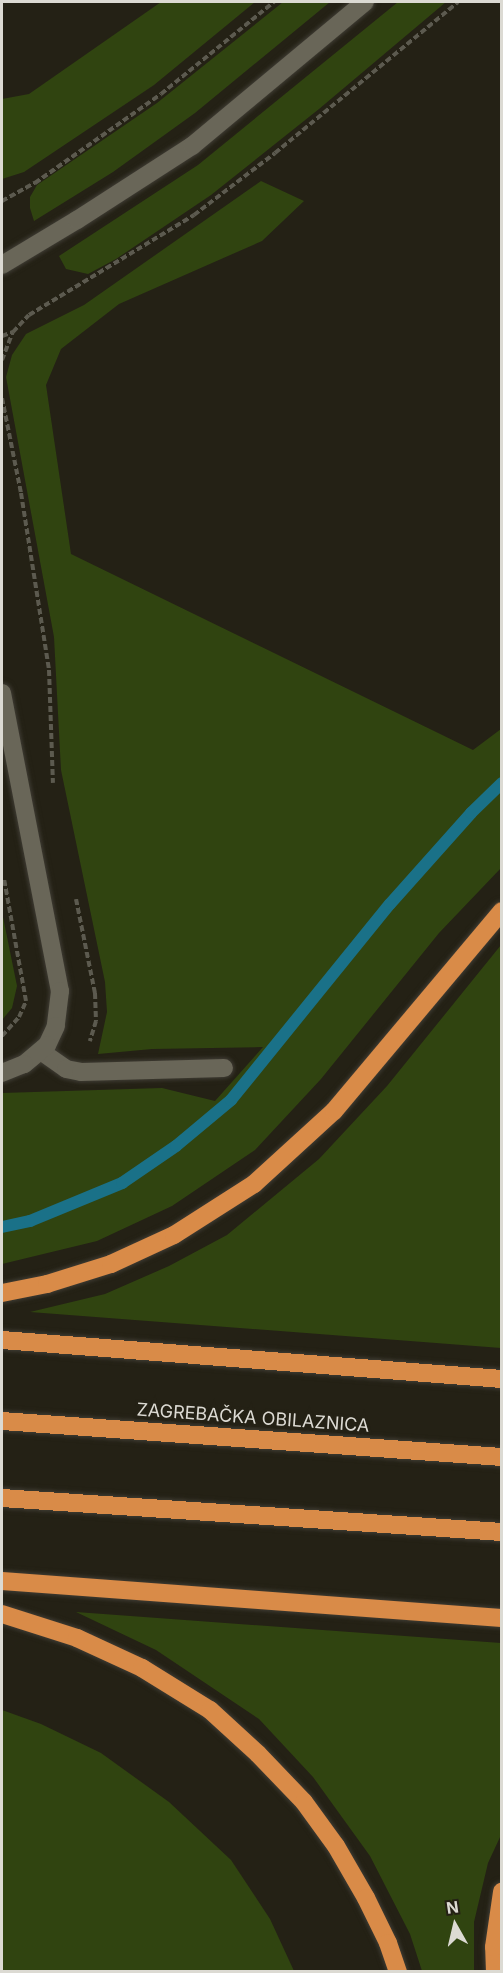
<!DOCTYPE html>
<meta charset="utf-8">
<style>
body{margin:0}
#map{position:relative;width:503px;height:1973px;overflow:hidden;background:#242115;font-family:Inter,sans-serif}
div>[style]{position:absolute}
.green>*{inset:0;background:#304410}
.stream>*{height:12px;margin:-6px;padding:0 6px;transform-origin:6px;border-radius:6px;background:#1a7188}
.path>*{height:4px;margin-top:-2px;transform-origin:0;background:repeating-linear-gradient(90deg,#5c5a4f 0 6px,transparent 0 9px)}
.roads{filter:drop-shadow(0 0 2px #3f3c34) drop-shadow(0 0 2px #3f3c34)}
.lane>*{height:18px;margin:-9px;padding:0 9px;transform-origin:9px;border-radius:9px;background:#696658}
.street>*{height:18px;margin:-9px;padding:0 9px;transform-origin:9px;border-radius:9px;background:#696658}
.highway>*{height:18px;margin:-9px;padding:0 9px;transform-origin:9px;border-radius:9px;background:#d98b48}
span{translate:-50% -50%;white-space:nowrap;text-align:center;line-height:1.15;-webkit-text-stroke:6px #242115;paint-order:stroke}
.street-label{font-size:18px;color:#dcdad3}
.frame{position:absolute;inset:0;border:3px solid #dcdad3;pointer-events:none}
.north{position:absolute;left:425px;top:1895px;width:60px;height:60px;-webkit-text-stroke:4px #242115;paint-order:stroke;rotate:352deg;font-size:16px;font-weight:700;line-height:24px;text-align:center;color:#dcdad3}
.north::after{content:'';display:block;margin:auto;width:21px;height:27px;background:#dcdad3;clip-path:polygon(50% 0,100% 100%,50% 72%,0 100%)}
</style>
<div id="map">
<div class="green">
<div style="clip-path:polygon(161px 2px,255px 2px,154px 85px,24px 172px,2px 179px,2px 99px,29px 94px)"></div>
<div style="clip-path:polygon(283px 2px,330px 2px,195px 113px,113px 172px,34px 221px,30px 208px,30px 197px,37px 185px,157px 103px)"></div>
<div style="clip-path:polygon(398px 2px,446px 2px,319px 109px,211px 195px,116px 259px,88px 274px,66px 269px,59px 256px,198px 165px)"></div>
<div style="clip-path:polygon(261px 181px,304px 201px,262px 241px,119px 304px,61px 349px,46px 385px,71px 554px,473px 750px,501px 729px,501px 868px,439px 933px,321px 1079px,255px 1150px,172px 1206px,97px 1241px,2px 1264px,2px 1093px,162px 1088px,215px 1101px,263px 1047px,152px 1049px,98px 1054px,107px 1012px,105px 982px,61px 770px,54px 637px,6px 377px,12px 355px,26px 334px,84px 305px)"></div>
<div style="clip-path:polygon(2px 912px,17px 986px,12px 1008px,2px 1020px)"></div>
<div style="clip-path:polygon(501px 945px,501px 1348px,30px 1312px,105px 1294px,169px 1266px,227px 1235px,319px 1159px,387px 1086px)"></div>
<div style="clip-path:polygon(76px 1612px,501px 1643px,501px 1835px,488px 1863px,474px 1922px,474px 1971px,422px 1971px,410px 1934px,370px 1856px,313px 1777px,259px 1719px,156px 1650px)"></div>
<div style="clip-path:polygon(2px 1710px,41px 1724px,101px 1753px,169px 1802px,231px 1860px,270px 1919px,294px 1971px,2px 1971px)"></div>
</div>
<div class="stream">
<div style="left:2px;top:1227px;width:29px;rotate:-12deg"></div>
<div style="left:30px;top:1221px;width:100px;rotate:-22.4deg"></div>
<div style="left:122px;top:1183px;width:65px;rotate:-34.4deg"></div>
<div style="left:176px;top:1146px;width:72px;rotate:-39.9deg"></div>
<div style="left:231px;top:1100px;width:252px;rotate:-51deg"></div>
<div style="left:390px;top:904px;width:122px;rotate:-48.3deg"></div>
<div style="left:471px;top:813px;width:43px;rotate:-44.1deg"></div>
</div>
<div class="path">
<div style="left:2px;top:201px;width:38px;rotate:-29deg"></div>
<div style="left:35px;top:183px;width:154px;rotate:-35.2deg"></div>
<div style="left:161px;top:94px;width:146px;rotate:-39.2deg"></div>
<div style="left:2px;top:336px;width:12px;rotate:-20deg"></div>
<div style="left:2px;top:360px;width:30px;rotate:-69deg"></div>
<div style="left:13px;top:332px;width:23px;rotate:-47deg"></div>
<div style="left:29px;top:315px;width:193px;rotate:-31.2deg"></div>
<div style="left:194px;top:215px;width:102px;rotate:-37.4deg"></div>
<div style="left:275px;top:153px;width:237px;rotate:-39.5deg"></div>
<div style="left:2px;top:398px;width:97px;rotate:78.7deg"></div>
<div style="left:21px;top:493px;width:179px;rotate:81deg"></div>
<div style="left:49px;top:670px;width:113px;rotate:88deg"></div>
<div style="left:76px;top:899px;width:96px;rotate:78.6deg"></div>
<div style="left:95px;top:993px;width:28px;rotate:88deg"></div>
<div style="left:96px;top:1021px;width:21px;rotate:107deg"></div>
<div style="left:2px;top:1036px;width:25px;rotate:-48deg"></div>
<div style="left:19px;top:1017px;width:17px;rotate:-66deg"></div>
<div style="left:26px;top:1001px;width:124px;rotate:-100.2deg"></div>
</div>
<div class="roads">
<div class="lane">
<div style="left:42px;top:1052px;width:29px;rotate:35deg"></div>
<div style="left:66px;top:1069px;width:15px;rotate:11deg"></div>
<div style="left:81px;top:1072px;width:143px;rotate:-1.6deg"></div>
</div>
<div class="street">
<div style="left:2px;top:265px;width:87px;rotate:-31deg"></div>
<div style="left:77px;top:220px;width:137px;rotate:-32.8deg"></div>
<div style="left:192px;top:146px;width:225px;rotate:-39.8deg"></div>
<div style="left:2px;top:693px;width:304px;rotate:79deg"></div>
<div style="left:60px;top:991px;width:35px;rotate:97deg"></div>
<div style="left:56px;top:1026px;width:21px;rotate:115deg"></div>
<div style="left:47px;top:1045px;width:30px;rotate:140deg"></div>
<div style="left:24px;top:1064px;width:24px;rotate:158deg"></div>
</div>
<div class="highway">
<div style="left:2px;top:1293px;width:46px;rotate:-11.3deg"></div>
<div style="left:47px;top:1284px;width:67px;rotate:-17.4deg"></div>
<div style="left:111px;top:1264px;width:69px;rotate:-24.7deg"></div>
<div style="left:174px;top:1235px;width:95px;rotate:-32.5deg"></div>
<div style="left:254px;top:1184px;width:108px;rotate:-42.4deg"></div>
<div style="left:334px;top:1111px;width:261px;rotate:-50deg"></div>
<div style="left:2px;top:1340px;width:502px;rotate:4.46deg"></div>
<div style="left:2px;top:1421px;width:501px;rotate:4.12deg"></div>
<div style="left:2px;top:1498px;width:501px;rotate:3.89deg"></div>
<div style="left:2px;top:1581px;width:501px;rotate:4.23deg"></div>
<div style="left:2px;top:1614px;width:79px;rotate:17.7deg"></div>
<div style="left:77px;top:1638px;width:72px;rotate:24.8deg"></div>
<div style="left:142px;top:1668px;width:80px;rotate:31.7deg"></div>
<div style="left:210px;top:1710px;width:65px;rotate:42.5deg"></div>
<div style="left:258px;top:1754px;width:66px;rotate:46.2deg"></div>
<div style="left:304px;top:1802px;width:54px;rotate:54deg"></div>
<div style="left:336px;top:1846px;width:60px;rotate:60deg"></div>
<div style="left:366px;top:1898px;width:50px;rotate:63.9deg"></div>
<div style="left:388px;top:1943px;width:31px;rotate:71deg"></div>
<div style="left:495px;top:1972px;width:25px;rotate:-92deg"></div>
<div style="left:494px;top:1947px;width:56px;rotate:-81.7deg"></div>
</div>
</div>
<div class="street-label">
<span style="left:253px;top:1418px;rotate:4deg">ZAGREBAČKA OBILAZNICA</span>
</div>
<div class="frame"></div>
<div class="north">N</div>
</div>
